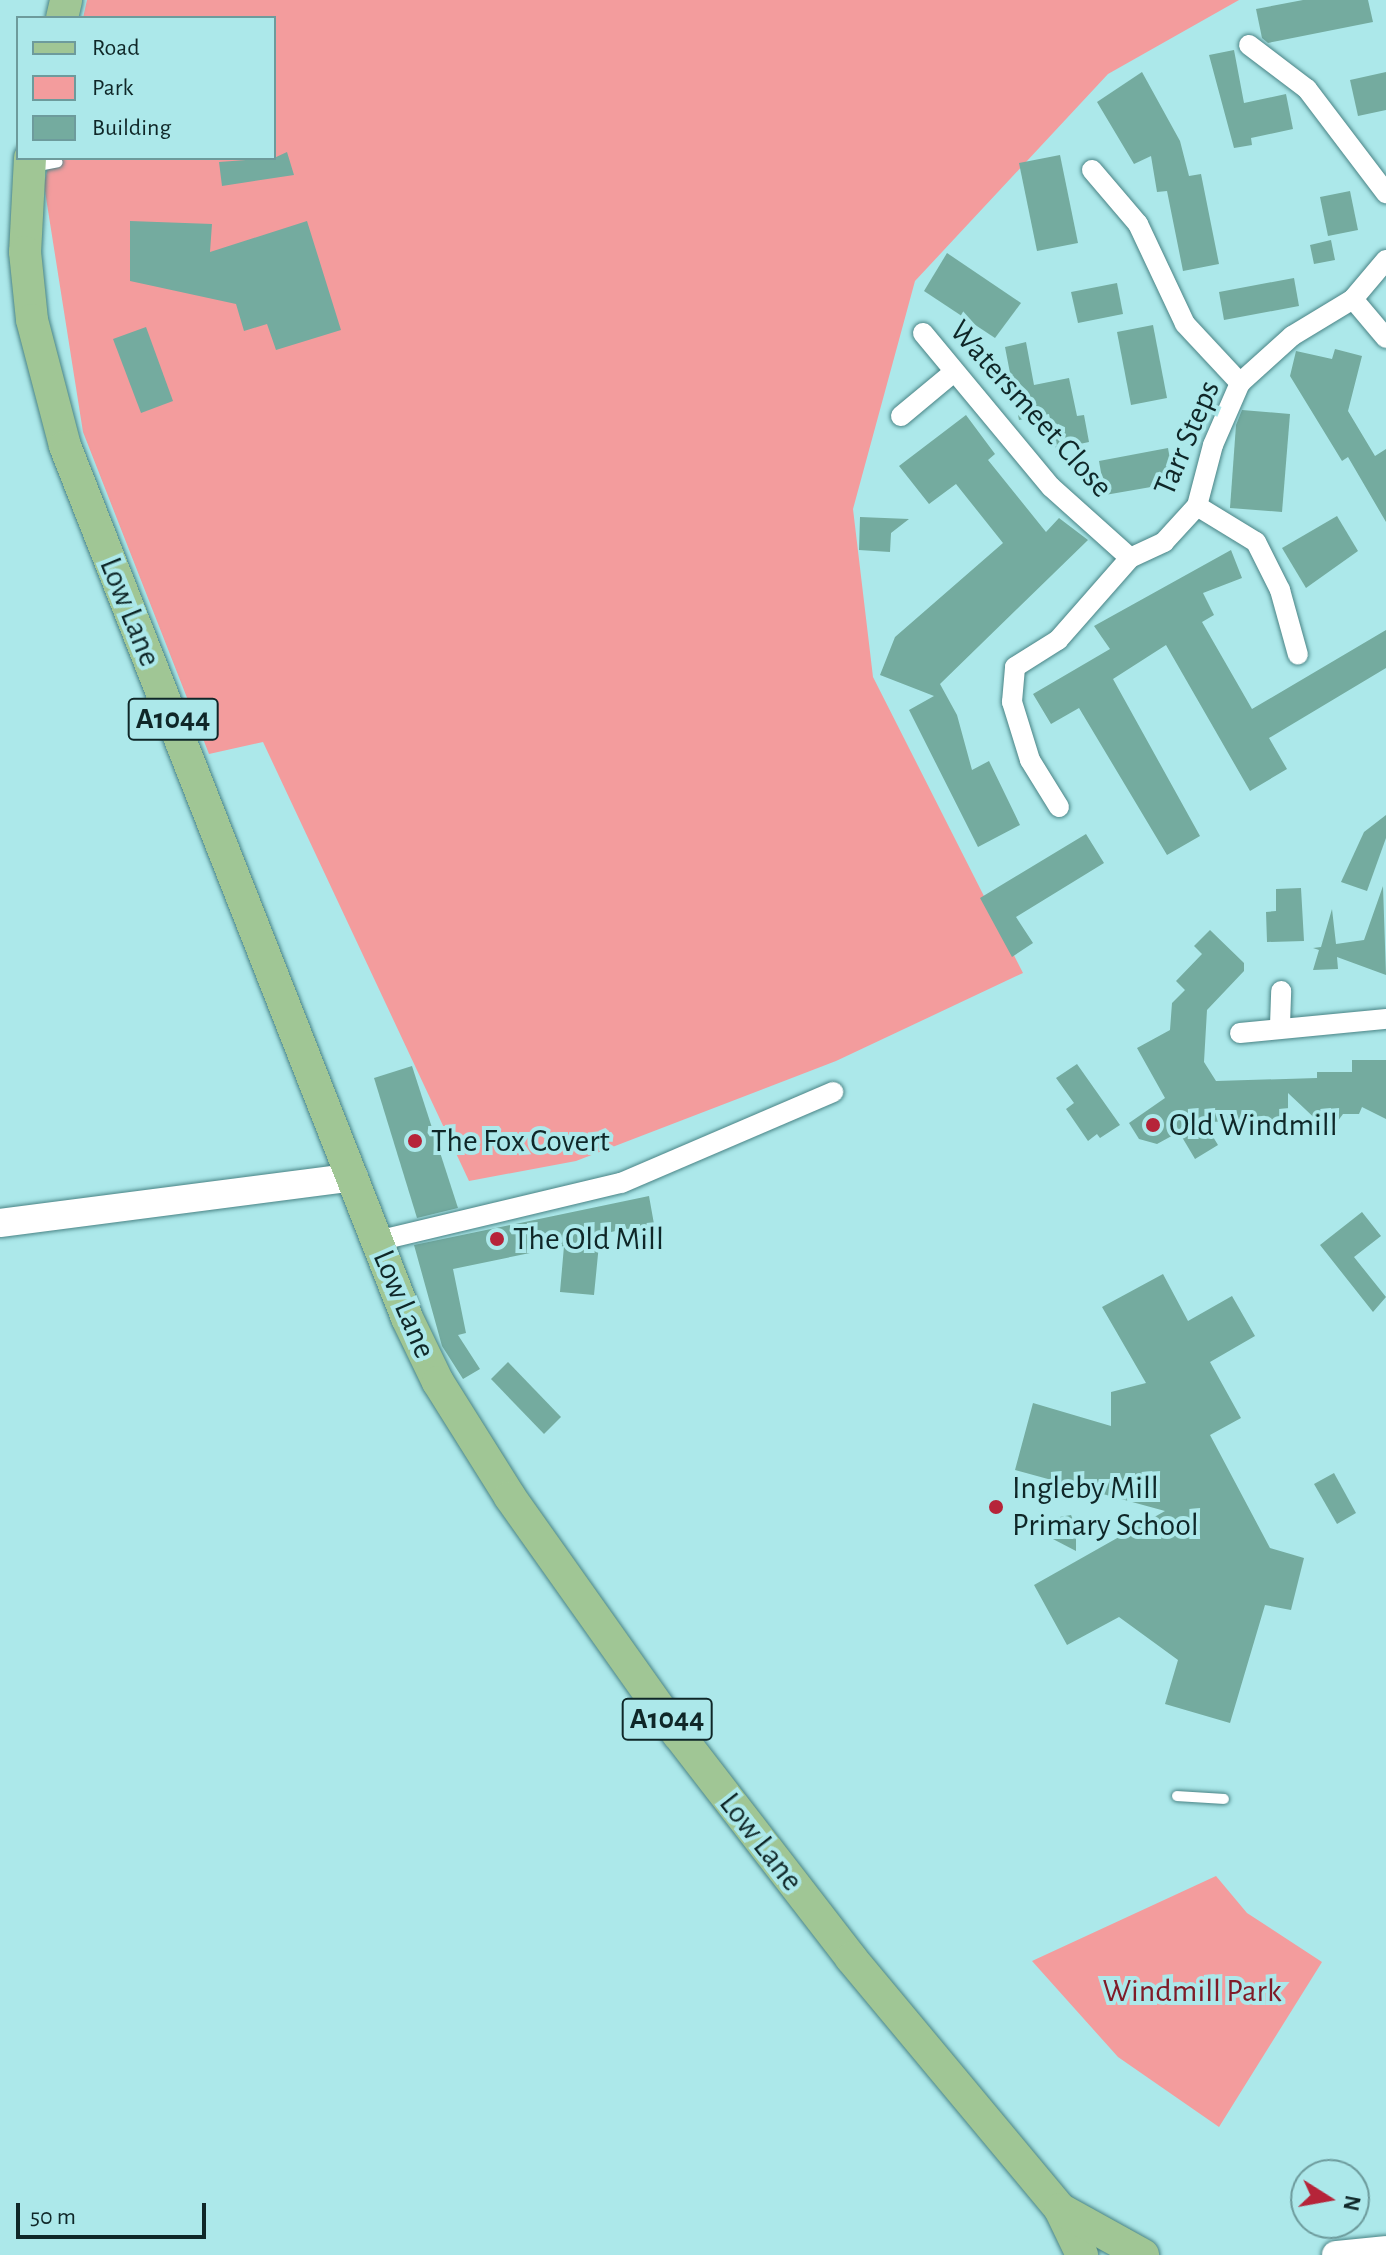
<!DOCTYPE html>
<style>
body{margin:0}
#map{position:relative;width:1386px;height:2255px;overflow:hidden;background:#ace8ea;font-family:"Alegreya Sans",sans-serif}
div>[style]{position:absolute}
.green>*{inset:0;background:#f39c9d}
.building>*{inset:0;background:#74ab9f}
.roads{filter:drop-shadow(0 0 2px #498385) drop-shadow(0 0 2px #498385)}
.lane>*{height:10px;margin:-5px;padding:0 5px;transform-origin:5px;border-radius:5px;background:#fff}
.street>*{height:20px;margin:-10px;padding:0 10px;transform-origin:10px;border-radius:10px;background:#fff}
.secondary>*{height:28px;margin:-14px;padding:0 14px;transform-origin:14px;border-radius:14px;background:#fff}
.primary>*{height:32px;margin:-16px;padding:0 16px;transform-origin:16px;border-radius:16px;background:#a0c695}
.dots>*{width:22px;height:22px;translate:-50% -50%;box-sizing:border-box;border:4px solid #ace8ea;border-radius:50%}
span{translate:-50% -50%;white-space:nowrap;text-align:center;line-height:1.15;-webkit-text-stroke:8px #ace8ea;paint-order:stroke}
.shield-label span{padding:2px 6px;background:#ace8ea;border:2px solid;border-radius:6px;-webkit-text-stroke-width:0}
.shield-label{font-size:30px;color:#0f2728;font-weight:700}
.street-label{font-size:32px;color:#0f2728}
.poi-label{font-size:32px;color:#0f2728}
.left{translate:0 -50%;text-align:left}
.park-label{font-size:32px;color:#801b28}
.legend{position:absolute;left:16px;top:16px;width:260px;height:144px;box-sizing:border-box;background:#ace8ea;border:2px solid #6d9b9c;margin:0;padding:10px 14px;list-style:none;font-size:24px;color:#0f2728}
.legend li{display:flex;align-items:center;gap:16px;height:40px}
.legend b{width:40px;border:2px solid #6d9b9c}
.north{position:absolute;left:1290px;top:2159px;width:80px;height:80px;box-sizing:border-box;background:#ace8ea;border:2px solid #6d9b9c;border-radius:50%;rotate:101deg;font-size:22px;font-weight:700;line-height:32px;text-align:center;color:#0f2728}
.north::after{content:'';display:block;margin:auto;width:28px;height:36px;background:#b62439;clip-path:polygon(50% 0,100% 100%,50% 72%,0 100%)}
.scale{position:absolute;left:16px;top:2203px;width:190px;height:36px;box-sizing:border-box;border:4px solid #0f2728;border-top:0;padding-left:10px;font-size:24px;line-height:28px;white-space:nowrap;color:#0f2728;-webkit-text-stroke:6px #ace8ea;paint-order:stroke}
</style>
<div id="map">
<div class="green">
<div style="clip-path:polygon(87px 0,1239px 0,1108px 74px,915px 281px,853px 509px,873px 677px,1023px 973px,836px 1061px,576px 1161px,469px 1181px,263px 742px,209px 754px,83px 432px,44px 185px,50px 158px,274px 158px,274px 18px,83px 18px)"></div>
<div style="clip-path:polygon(1216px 1876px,1247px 1913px,1322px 1962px,1219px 2127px,1118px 2057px,1032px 1961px)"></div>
</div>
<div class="building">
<div style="clip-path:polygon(1303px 0,1368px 0,1373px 22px,1268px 43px,1262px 38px,1256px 9px)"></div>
<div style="clip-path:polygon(1234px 50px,1244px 103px,1286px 94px,1293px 129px,1251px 138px,1252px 145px,1234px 148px,1209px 55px)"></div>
<div style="clip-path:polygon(1142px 72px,1180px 141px,1189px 176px,1201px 174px,1219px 264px,1183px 271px,1167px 191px,1157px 192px,1151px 156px,1134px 164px,1097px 102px)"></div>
<div style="clip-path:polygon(1386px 72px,1386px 110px,1358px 116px,1350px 80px)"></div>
<div style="clip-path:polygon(287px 152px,294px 175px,222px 186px,219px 162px,274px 158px)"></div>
<div style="clip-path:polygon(1060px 155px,1078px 243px,1037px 251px,1019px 163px)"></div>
<div style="clip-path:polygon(1350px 191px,1358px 230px,1328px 236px,1320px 197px)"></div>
<div style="clip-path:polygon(130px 221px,212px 224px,210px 252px,307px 221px,341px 330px,276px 350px,267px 324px,244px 331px,236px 304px,130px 281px)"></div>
<div style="clip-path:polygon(1331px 240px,1335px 260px,1314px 264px,1310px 245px)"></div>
<div style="clip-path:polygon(947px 253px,1021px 303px,995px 338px,924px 291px)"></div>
<div style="clip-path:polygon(1294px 278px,1299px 306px,1224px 320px,1219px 292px)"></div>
<div style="clip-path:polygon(1117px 283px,1123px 314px,1078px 323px,1071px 292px)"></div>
<div style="clip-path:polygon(1153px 325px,1167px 398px,1131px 405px,1117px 332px)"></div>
<div style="clip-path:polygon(146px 327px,173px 401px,141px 413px,113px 339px)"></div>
<div style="clip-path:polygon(1026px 342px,1034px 385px,1069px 378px,1077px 416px,1084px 415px,1089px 442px,1056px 449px,1049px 414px,1019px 420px,1005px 347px)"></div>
<div style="clip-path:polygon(1335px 349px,1362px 356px,1348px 411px,1375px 456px,1386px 449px,1386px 522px,1348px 457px,1342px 461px,1290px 376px,1296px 351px,1332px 359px)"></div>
<div style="clip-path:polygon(1242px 410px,1290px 414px,1282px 512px,1230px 508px,1236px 425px)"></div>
<div style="clip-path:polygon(966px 415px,995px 454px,988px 460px,1046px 532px,1059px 518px,1088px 540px,940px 684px,957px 715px,972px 770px,989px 761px,1020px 825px,978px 847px,909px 710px,934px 696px,880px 675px,895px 637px,1003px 543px,956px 484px,929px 504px,899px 466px)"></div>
<div style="clip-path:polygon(1168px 448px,1174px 483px,1105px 495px,1099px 461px)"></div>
<div style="clip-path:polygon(1337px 516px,1358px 551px,1306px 588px,1282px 548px)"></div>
<div style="clip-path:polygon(860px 517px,909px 519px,891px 533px,890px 552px,859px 550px)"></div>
<div style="clip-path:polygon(1231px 550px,1242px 578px,1203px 593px,1214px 615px,1202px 622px,1252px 709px,1386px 630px,1386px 668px,1269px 738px,1287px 769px,1250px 791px,1166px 645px,1113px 679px,1200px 836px,1167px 855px,1079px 708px,1051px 724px,1033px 694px,1110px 649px,1094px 626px)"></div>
<div style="clip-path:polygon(1386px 815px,1386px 838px,1367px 891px,1341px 882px,1364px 832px)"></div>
<div style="clip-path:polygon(1086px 834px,1104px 863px,1016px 917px,1033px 943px,1012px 957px,980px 898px)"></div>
<div style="clip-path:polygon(1383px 886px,1386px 975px,1337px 957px,1338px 969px,1313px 970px,1319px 950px,1313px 948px,1321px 947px,1332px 909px,1336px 944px,1364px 940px)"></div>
<div style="clip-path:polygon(1301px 888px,1304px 941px,1267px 942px,1266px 912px,1276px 911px,1276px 889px)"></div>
<div style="clip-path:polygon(1210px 930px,1244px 963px,1244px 971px,1207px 1010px,1204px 1062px,1216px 1081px,1317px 1078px,1317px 1072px,1352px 1072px,1352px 1060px,1386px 1060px,1386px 1119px,1362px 1107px,1359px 1114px,1343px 1114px,1334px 1126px,1323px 1126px,1288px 1093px,1288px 1121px,1258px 1128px,1250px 1121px,1204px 1122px,1218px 1145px,1195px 1159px,1179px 1132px,1157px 1144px,1139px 1139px,1129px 1123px,1165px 1098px,1137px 1048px,1170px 1030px,1172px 1003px,1185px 990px,1176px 981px,1202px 954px,1194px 946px)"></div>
<div style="clip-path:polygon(1077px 1064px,1120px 1125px,1100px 1138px,1097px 1134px,1088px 1141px,1066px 1109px,1074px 1103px,1056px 1078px)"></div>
<div style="clip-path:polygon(412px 1066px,458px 1208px,417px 1218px,374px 1078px)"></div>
<div style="clip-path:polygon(649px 1196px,654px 1224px,600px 1234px,594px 1295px,560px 1292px,564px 1246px,453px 1269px,466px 1333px,458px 1335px,480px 1369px,463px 1379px,442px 1346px,414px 1245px)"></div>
<div style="clip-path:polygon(1362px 1212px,1381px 1236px,1354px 1257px,1386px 1297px,1373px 1312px,1320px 1245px)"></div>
<div style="clip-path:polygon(1163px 1274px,1188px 1321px,1232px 1296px,1255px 1336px,1210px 1362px,1241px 1418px,1210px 1435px,1270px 1548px,1304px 1558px,1291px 1610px,1265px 1605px,1230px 1723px,1165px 1704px,1178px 1660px,1119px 1617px,1067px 1645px,1034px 1585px,1165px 1511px,1015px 1470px,1033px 1403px,1111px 1426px,1111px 1392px,1146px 1383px,1102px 1307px)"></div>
<div style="clip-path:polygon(508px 1362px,561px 1417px,544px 1434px,491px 1379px)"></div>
<div style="clip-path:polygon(1334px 1473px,1356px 1513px,1337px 1524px,1314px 1484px)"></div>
<div style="clip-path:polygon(1071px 1515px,1076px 1527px,1076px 1551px,1051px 1538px,1054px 1518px)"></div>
</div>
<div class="roads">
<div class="lane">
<div style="left:33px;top:167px;width:25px;rotate:-11deg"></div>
<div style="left:1177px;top:1796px;width:47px;rotate:3.7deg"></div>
</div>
<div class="street">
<div style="left:1249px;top:45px;width:73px;rotate:37.2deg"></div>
<div style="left:1307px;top:89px;width:131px;rotate:52.8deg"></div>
<div style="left:1092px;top:170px;width:71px;rotate:49.6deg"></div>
<div style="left:1138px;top:224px;width:110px;rotate:64.8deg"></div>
<div style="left:1185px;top:324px;width:81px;rotate:47deg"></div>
<div style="left:1353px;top:299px;width:51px;rotate:49.8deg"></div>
<div style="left:923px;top:333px;width:200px;rotate:50.3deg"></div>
<div style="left:1051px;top:487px;width:106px;rotate:41.9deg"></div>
<div style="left:901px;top:416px;width:69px;rotate:-39.7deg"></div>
<div style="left:1197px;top:506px;width:69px;rotate:31.4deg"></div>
<div style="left:1256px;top:542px;width:54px;rotate:63.4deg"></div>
<div style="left:1280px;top:590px;width:67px;rotate:74.5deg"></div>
<div style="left:1059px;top:807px;width:55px;rotate:-121.7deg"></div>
<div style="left:1030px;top:760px;width:61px;rotate:-107.2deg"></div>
<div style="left:1012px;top:702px;width:35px;rotate:-85deg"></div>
<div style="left:1015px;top:667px;width:51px;rotate:-32.1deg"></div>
<div style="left:1058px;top:640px;width:109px;rotate:-48.7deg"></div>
<div style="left:1130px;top:558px;width:38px;rotate:-25deg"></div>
<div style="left:1164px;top:542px;width:49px;rotate:-47.5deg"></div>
<div style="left:1197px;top:506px;width:63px;rotate:-75.3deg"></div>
<div style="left:1213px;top:445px;width:68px;rotate:-66.5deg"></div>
<div style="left:1240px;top:383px;width:70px;rotate:-42.1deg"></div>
<div style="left:1292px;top:336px;width:71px;rotate:-31.2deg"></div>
<div style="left:1353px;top:299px;width:51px;rotate:-49.8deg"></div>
<div style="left:1280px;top:1025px;width:34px;rotate:-88deg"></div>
<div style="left:1240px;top:1033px;width:147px;rotate:-5.5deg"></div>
<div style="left:377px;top:1241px;width:251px;rotate:-13.4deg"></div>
<div style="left:621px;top:1183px;width:231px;rotate:-23.2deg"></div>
</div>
<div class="secondary">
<div style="left:0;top:1223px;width:357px;rotate:-7.4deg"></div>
<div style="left:1336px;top:2255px;width:50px;rotate:-5.7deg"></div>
</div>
<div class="primary">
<div style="left:62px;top:18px;width:18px;rotate:-77deg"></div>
<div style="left:30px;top:158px;width:94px;rotate:93deg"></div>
<div style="left:25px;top:252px;width:68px;rotate:84.1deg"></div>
<div style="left:32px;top:320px;width:130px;rotate:75.3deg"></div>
<div style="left:65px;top:446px;width:937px;rotate:68.58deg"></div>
<div style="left:407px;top:1318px;width:71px;rotate:64.2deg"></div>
<div style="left:438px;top:1382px;width:136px;rotate:57.9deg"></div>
<div style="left:510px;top:1497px;width:291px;rotate:54.7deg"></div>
<div style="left:678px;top:1734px;width:283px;rotate:52.3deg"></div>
<div style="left:851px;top:1958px;width:327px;rotate:50.2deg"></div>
<div style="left:1060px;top:2209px;width:51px;rotate:64.4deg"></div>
<div style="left:1060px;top:2209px;width:95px;rotate:29deg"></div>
</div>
</div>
<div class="dots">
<div style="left:1153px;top:1125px;background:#b62439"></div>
<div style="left:415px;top:1141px;background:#b62439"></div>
<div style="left:497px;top:1239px;background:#b62439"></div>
<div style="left:996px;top:1507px;background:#b62439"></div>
</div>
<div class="shield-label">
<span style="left:173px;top:719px">A1044</span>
<span style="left:667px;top:1719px">A1044</span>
</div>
<div class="street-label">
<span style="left:1031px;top:409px;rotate:48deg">Watersmeet Close</span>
<span style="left:1187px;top:438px;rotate:-67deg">Tarr Steps</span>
<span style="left:130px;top:612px;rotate:68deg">Low Lane</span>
<span style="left:404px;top:1304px;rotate:67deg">Low Lane</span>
<span style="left:761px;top:1842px;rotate:52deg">Low Lane</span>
</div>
<div class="poi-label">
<span class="left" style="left:1169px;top:1125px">Old Windmill</span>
<span class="left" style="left:431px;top:1141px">The Fox Covert</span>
<span class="left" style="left:513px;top:1239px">The Old Mill</span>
<span class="left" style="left:1012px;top:1507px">Ingleby Mill<br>Primary School</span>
</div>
<div class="park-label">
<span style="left:1192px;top:1991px">Windmill Park</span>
</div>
<ul class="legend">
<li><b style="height:10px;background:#a0c695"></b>Road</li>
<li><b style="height:22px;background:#f39c9d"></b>Park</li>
<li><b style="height:22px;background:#74ab9f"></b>Building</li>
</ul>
<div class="north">N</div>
<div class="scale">50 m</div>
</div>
